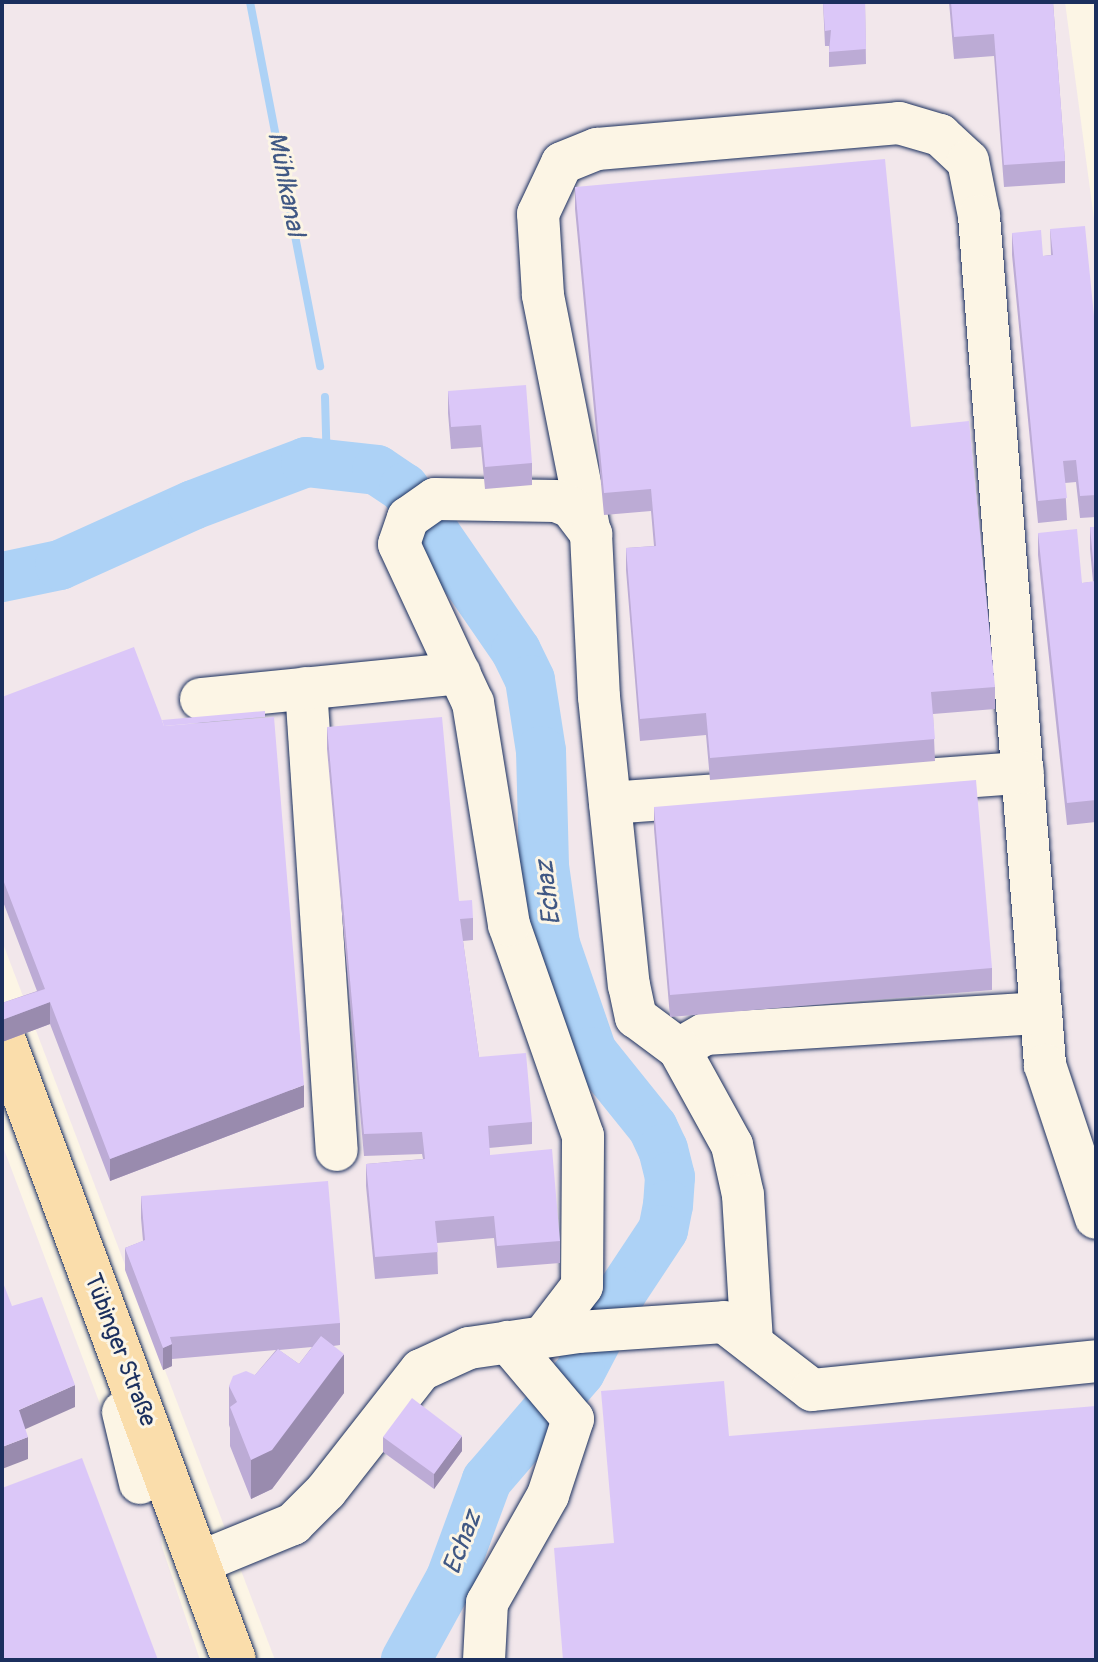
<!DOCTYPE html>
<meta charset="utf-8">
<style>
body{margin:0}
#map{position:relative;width:1098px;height:1662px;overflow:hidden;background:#fcf5e5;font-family:Pangolin,sans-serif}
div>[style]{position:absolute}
.built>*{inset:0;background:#f2e7eb}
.stream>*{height:8px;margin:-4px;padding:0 4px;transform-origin:4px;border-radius:4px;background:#add2f6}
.river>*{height:50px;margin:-25px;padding:0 25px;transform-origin:25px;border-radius:25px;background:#add2f6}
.roads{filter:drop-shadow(0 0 2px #1b2f5e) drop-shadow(0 0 2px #1b2f5e)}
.minor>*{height:42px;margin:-21px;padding:0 21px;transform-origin:21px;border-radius:21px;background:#fcf5e5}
.major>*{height:44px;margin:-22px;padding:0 22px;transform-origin:22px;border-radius:22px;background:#faddab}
.wall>*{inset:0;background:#bcabd5}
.shaded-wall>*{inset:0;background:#998bae}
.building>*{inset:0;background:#dbc7f8}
span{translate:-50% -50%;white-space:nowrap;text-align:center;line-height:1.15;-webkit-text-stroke:6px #fcf5e5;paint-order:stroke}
.street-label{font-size:24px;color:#1b2f5e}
.water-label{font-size:26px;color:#405884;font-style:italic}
.frame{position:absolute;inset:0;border:4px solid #1b2f5e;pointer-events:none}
</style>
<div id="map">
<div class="built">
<div style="clip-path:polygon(2px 2px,1065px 2px,1096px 234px,1096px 1660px,275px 1660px,2px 941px)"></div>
<div style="clip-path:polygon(2px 1144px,123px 1465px,158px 1499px,162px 1547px,200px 1660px,2px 1660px)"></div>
</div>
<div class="stream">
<div style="left:250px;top:2px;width:371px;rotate:79.1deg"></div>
<div style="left:325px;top:397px;width:70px;rotate:88.4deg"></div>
</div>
<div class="river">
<div style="left:2px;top:577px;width:59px;rotate:-11.7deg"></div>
<div style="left:60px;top:565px;width:146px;rotate:-24.3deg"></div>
<div style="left:193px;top:505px;width:121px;rotate:-20.8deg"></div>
<div style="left:306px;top:462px;width:71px;rotate:6.4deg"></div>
<div style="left:377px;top:470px;width:32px;rotate:34deg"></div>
<div style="left:404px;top:488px;width:198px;rotate:55.5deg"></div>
<div style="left:516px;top:651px;width:32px;rotate:64deg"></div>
<div style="left:530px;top:680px;width:72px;rotate:81.2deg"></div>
<div style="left:541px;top:751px;width:115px;rotate:88.5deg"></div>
<div style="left:544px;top:866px;width:79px;rotate:82deg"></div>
<div style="left:555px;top:944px;width:114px;rotate:71.1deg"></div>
<div style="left:592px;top:1052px;width:97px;rotate:51.2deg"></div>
<div style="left:653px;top:1128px;width:23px;rotate:65deg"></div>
<div style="left:663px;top:1149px;width:29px;rotate:76deg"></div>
<div style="left:670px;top:1177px;width:28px;rotate:94deg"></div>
<div style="left:668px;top:1205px;width:25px;rotate:101deg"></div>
<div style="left:663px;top:1230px;width:74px;rotate:123.5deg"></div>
<div style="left:622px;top:1292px;width:90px;rotate:117.7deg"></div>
<div style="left:580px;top:1372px;width:143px;rotate:130.7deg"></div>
<div style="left:487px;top:1480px;width:104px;rotate:110.2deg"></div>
<div style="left:451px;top:1578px;width:94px;rotate:118.8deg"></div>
</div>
<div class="roads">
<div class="minor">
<div style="left:590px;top:533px;width:243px;rotate:-101.2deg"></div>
<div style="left:543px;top:295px;width:81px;rotate:-93.5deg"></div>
<div style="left:538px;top:214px;width:56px;rotate:-64.8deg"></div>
<div style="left:562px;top:163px;width:38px;rotate:-22deg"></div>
<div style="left:597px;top:149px;width:303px;rotate:-4.9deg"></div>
<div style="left:899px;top:123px;width:43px;rotate:16.3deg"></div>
<div style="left:940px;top:135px;width:38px;rotate:43deg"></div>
<div style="left:968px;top:161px;width:56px;rotate:78.7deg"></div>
<div style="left:979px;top:216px;width:852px;rotate:85.55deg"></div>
<div style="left:1045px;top:1065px;width:161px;rotate:71.6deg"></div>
<div style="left:306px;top:688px;width:463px;rotate:86.2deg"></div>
<div style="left:201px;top:699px;width:260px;rotate:-5.7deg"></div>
<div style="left:610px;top:803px;width:414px;rotate:-4.2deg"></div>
<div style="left:679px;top:1049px;width:30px;rotate:-30deg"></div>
<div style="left:705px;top:1034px;width:337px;rotate:-3.6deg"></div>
<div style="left:543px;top:1337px;width:64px;rotate:-52.6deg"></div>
<div style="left:582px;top:1286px;width:150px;rotate:-89.6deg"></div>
<div style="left:583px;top:1136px;width:224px;rotate:-109.3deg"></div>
<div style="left:509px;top:925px;width:225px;rotate:-99.2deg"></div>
<div style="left:473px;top:703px;width:175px;rotate:-115deg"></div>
<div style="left:399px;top:544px;width:28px;rotate:-71deg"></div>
<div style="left:408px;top:518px;width:33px;rotate:-35deg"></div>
<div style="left:435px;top:499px;width:121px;rotate:0.9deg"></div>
<div style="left:556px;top:501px;width:16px;rotate:22deg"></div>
<div style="left:571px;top:507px;width:34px;rotate:53deg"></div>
<div style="left:591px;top:534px;width:163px;rotate:87.2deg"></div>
<div style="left:599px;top:697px;width:290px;rotate:84.1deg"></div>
<div style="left:629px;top:985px;width:33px;rotate:78deg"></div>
<div style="left:636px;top:1017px;width:54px;rotate:36.7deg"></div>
<div style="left:679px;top:1049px;width:110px;rotate:61.1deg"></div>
<div style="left:732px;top:1145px;width:51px;rotate:77.6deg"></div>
<div style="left:743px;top:1195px;width:148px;rotate:86.5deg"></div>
<div style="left:123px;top:1412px;width:73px;rotate:76.5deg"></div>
<div style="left:198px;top:1563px;width:103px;rotate:-22.3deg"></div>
<div style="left:293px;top:1524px;width:47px;rotate:-45deg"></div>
<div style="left:326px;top:1491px;width:154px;rotate:-51.9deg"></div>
<div style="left:421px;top:1370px;width:53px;rotate:-24.6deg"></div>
<div style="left:469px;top:1348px;width:111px;rotate:-8.3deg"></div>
<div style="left:579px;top:1332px;width:145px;rotate:-3.9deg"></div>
<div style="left:724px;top:1322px;width:111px;rotate:37.7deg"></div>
<div style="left:812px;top:1390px;width:285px;rotate:-5.8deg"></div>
<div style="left:484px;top:1660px;width:57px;rotate:-87deg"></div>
<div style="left:487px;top:1603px;width:124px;rotate:-60.5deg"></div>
<div style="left:548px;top:1495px;width:80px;rotate:-71.8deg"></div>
<div style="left:573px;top:1419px;width:101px;rotate:-130.2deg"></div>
</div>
<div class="major">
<div style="left:4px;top:1041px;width:660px;rotate:69.62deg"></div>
</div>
</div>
<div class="wall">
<div style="clip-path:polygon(823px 2px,865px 2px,866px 64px,829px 67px,829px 46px,825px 46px)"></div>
<div style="clip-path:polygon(949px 2px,1053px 2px,1065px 161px,1065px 183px,1004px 187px,994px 56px,954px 59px)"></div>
<div style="clip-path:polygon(575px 187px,911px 427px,995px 687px,995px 709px,933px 714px,935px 761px,710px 780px,706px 735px,640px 741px,626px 570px,626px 548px,654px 546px,651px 511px,604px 515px,575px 209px)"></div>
<div style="clip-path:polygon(1050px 229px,1096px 336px,1096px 517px,1080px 518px,1076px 482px,1065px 483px,1067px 520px,1038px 523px,1012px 255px,1012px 233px,1043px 256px,1051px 255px)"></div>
<div style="clip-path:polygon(448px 391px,532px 463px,532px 485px,485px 489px,481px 447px,451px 449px,448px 413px)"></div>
<div style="clip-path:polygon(1090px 527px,1096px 527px,1096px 822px,1067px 825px,1038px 555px,1038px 533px,1082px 583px,1093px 582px,1090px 549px)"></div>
<div style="clip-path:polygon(2px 697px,304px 1107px,110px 1181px,50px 1024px,2px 1042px,2px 1003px,37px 991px,2px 899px)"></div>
<div style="clip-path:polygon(327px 727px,459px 901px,473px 918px,473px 940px,463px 941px,479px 1057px,532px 1122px,532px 1144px,489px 1148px,490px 1155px,560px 1241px,560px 1263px,497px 1268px,494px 1238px,437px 1243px,438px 1274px,375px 1279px,366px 1186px,366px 1164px,423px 1159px,422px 1154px,364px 1156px,327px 749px)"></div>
<div style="clip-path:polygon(654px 807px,992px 968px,992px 990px,670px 1017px,654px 829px)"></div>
<div style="clip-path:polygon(evenodd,141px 1196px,340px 1323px,340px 1345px,333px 1346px,344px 1393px,272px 1489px,251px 1499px,230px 1446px,230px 1428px,229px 1425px,229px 1386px,255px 1375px,276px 1350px,172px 1359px,172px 1366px,163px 1370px,125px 1270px,125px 1248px,143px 1241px,141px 1218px,141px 1196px,312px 1347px,299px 1364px,279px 1350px,312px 1347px)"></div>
<div style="clip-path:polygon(383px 1437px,462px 1451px,434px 1489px,383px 1452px)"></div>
</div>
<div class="shaded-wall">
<div style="clip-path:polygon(50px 1002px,50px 1024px,2px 1042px,2px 1020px)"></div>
<div style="clip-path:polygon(304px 1085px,304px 1107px,110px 1181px,110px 1159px)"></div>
<div style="clip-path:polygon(172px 1344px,172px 1366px,163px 1370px,163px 1348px)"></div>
<div style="clip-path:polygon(344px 1354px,344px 1393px,272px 1489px,251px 1499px,251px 1460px)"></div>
<div style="clip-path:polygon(75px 1385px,75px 1407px,19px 1432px,19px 1410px)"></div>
<div style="clip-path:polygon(462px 1436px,462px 1451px,434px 1489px,434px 1474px)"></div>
<div style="clip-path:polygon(28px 1437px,28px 1459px,2px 1469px,2px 1447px)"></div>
</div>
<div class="building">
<div style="clip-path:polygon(823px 2px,865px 2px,866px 49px,829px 52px,831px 30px,825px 31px)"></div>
<div style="clip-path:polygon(951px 2px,1053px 2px,1065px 161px,1004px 165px,994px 34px,954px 37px)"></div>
<div style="clip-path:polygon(885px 159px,911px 427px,969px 421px,995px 687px,931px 692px,935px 739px,710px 758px,706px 713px,640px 719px,626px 548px,656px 546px,651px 489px,604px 493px,575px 187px)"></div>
<div style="clip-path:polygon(1085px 226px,1096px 336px,1096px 495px,1080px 496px,1076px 460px,1063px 461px,1067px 498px,1038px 501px,1012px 233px,1041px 230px,1043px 256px,1053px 255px,1050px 229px)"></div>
<div style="clip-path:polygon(526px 385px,532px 463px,485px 467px,481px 425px,451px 427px,448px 391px)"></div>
<div style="clip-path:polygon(1090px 527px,1096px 527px,1096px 800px,1067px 803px,1038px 533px,1077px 529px,1082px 583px,1095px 581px)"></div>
<div style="clip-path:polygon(134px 647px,164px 726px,274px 717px,304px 1085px,110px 1159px,50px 1002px,2px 1020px,2px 1003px,45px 989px,2px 877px,2px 697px)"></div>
<div style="clip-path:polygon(265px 711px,265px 717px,164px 726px,162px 720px)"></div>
<div style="clip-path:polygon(442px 717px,459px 901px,472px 900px,473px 918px,460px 919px,479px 1057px,526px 1053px,532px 1122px,488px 1126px,490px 1155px,552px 1149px,560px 1241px,497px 1246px,494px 1216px,435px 1221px,438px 1252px,375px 1257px,366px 1164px,425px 1159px,422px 1132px,364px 1134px,327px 727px)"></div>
<div style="clip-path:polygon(976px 780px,992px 968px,670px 995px,654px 807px)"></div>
<div style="clip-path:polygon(328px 1181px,340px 1323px,170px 1337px,172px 1344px,163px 1348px,125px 1248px,145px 1240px,141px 1196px)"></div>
<div style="clip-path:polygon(2px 1280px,12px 1306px,42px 1297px,75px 1385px,19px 1410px,28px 1437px,2px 1447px)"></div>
<div style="clip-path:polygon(321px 1336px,344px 1354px,272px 1450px,251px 1460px,230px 1407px,237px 1402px,229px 1386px,233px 1376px,246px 1371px,255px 1375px,278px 1349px,299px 1364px)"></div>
<div style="clip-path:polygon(724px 1381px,729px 1436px,1096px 1406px,1096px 1660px,563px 1660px,554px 1548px,614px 1543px,601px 1391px)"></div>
<div style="clip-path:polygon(412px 1398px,462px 1436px,434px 1474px,383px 1437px)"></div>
<div style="clip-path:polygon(82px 1458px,158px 1660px,2px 1660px,2px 1488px)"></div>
</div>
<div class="street-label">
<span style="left:120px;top:1350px;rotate:69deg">Tübinger Straße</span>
</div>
<div class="water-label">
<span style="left:285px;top:184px;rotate:79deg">Mühlkanal</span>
<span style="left:549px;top:893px;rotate:-97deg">Echaz</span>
<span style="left:463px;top:1543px;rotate:-69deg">Echaz</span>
</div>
<div class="frame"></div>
</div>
